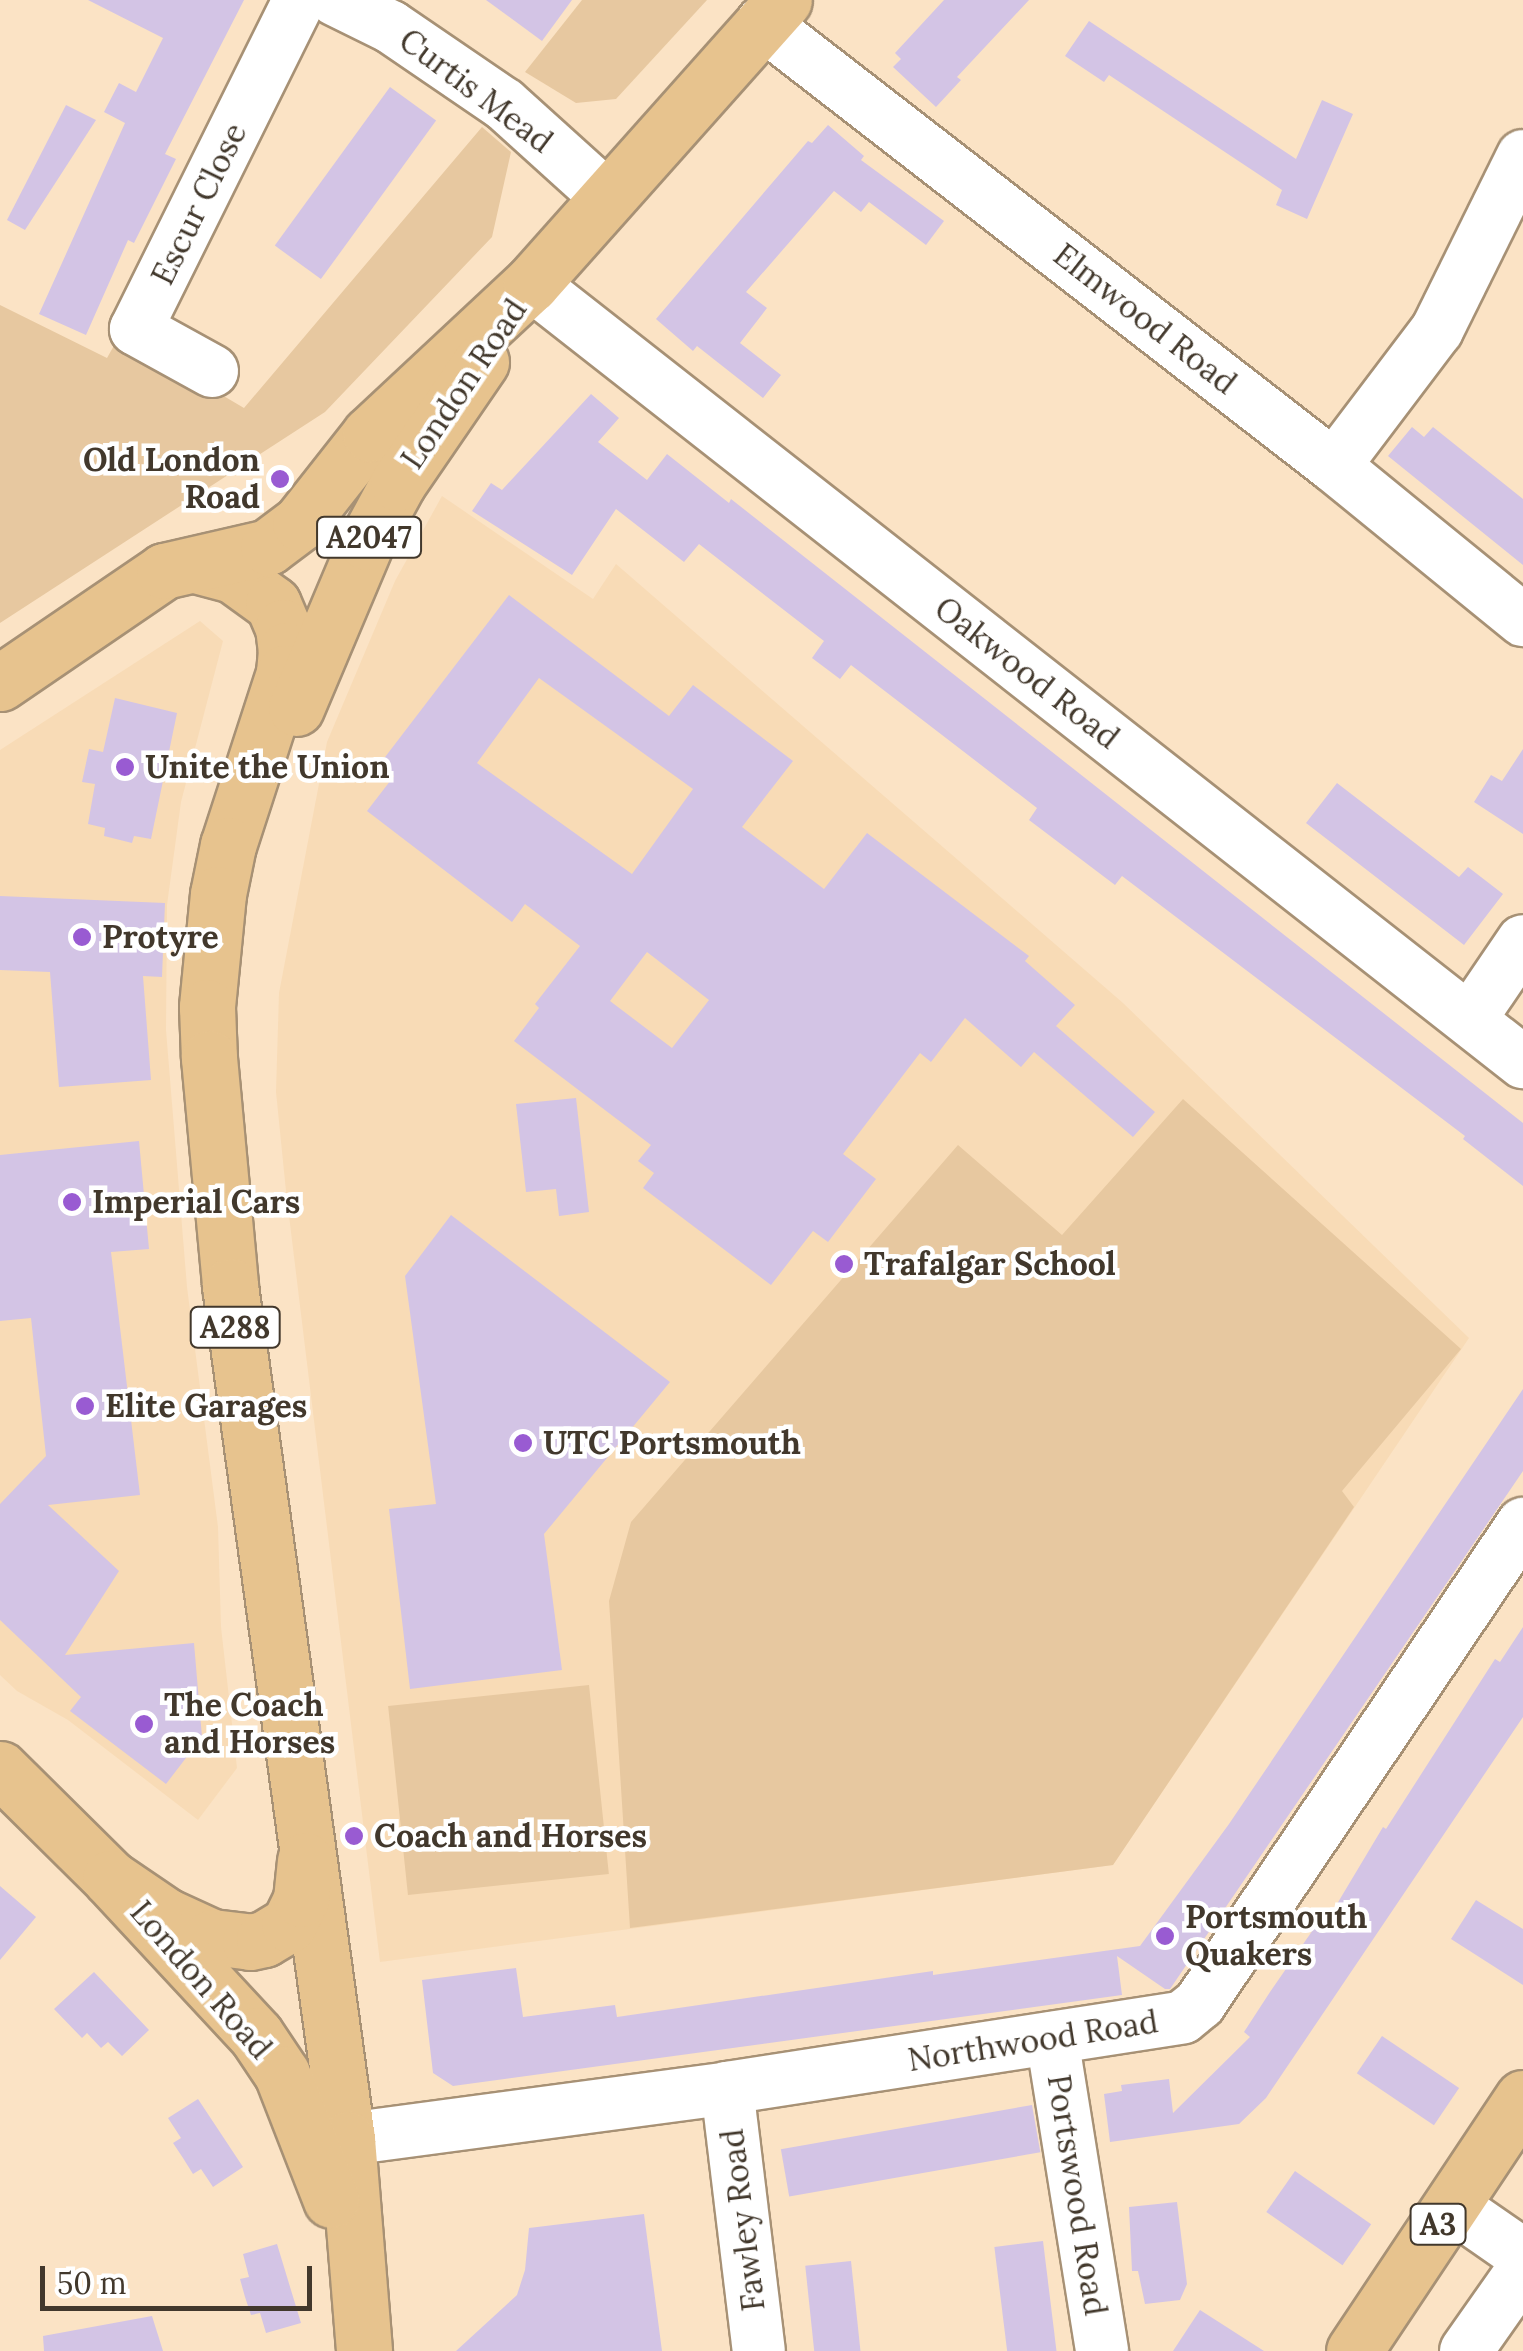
<!DOCTYPE html>
<html>
<head>
<meta charset="utf-8">
<style>
	body { margin:0 }
	#map { position:relative; width:1523px; height:2351px; overflow:hidden; background:#fbe3c5; font-family:Lora,serif }
	div>[style] { position:absolute }
	.built>* { inset:0; background:#f8dbb6 }
	.green>* { inset:0; background:#e7c8a0; transform-origin:0 0 }
	.building>* { inset:0; background:#d3c4e5; transform-origin:0 0 }
	.roads { filter:drop-shadow(2px 0 #a79175) drop-shadow(-2px 0 #a79175) drop-shadow(0 2px #a79175) drop-shadow(0 -2px #a79175) }
	.minor>* { height:52px; margin:-26px; padding:0 26px; transform-origin:26px; border-radius:26px; background:#fff }
	.major>* { height:55px; margin:-27.5px; padding:0 27.5px; transform-origin:27.5px; border-radius:27.5px; background:#e7c38e }
	.dots>* { width:28px; height:28px; translate:-50% -50%; box-sizing:border-box; border:5px solid #fff; border-radius:50% }
	span { translate:-50% -50%; white-space:nowrap; text-align:center; line-height:1.15; -webkit-text-stroke:9px #fff; paint-order:stroke }
	.shield-label span { padding:2px 8px; background:#fff; border:2px solid; border-radius:8px; -webkit-text-stroke-width:0 }
	.shield-label { font-size:30px; color:#42382c; font-weight:700 }
	.street-label { font-size:32px; color:#42382c }
	.poi-label { font-size:32px; color:#42382c; font-weight:700 }
	.right { translate:-100% -50%; text-align:right }
	.left { translate:0 -50%; text-align:left }
	.scale { position:absolute; left:40px; top:2266px; width:272px; height:45px; box-sizing:border-box; border:5px solid #42382c; border-top:0; padding-left:12px; font-size:30px; line-height:35px; white-space:nowrap; color:#42382c; -webkit-text-stroke:8px #fff; paint-order:stroke }
</style>
</head>
<body>
<div id="map">
	<div class="built">
		<i style="clip-path:polygon(442px 496px,593px 599px,616px 564px,1123px 1003px,1469px 1338px,1113px 1865px,380px 1962px,286px 1191px,276px 1092px,279px 993px,327px 742px,395px 581px)"></i>
		<i style="clip-path:polygon(200px 621px,223px 641px,181px 802px,167px 905px,166px 1030px,187px 1287px,218px 1527px,221px 1627px,237px 1768px,198px 1820px,68px 1720px,17px 1691px,0 1675px,0 750px)"></i>
	</div>
	<div class="green">
		<i style="clip-path:polygon(582px 0,707px 0,616px 99px,576px 103px,525px 72px)"></i>
		<i style="clip-path:polygon(482px 127px,511px 152px,492px 237px,325px 412px,0 623px,0 305px,107px 358px,120px 335px,244px 408px)"></i>
		<i style="clip-path:polygon(1183px 1099px,1461px 1349px,1342px 1491px,1354px 1507px,1113px 1865px,630px 1928px,609px 1601px,631px 1522px,958px 1145px,1062px 1235px)"></i>
		<i style="left:589px;top:1685px;width:190px;height:202px;rotate:84deg"></i>
	</div>
	<div class="building">
		<i style="clip-path:polygon(88px 0,244px 0,165px 154px,176px 159px,134px 243px,128px 240px,86px 335px,39px 314px,125px 123px,104px 112px,119px 83px,136px 92px,163px 38px)"></i>
		<i style="clip-path:polygon(486px 0,572px 0,542px 41px)"></i>
		<i style="clip-path:polygon(944px 0,1029px 0,957px 77px,961px 80px,936px 107px,893px 67px,901px 59px,895px 53px)"></i>
		<i style="clip-path:polygon(1089px 21px,1296px 159px,1322px 100px,1353px 114px,1307px 219px,1276px 205px,1282px 190px,1109px 75px,1104px 82px,1065px 56px)"></i>
		<i style="left:390px;top:87px;width:57px;height:196px;rotate:36deg"></i>
		<i style="clip-path:polygon(66px 105px,96px 120px,25px 230px,7px 220px)"></i>
		<i style="clip-path:polygon(828px 125px,864px 156px,861px 160px,944px 221px,926px 245px,869px 202px,861px 212px,834px 191px,746px 292px,767px 308px,740px 343px,781px 375px,763px 398px,697px 346px,693px 351px,656px 319px,808px 141px,812px 143px)"></i>
		<i style="clip-path:polygon(591px 394px,619px 418px,598px 442px,647px 480px,667px 454px,729px 503px,731px 499px,1523px 1123px,1523px 1186px,1463px 1139px,1465px 1136px,1122px 876px,1115px 885px,1029px 820px,1037px 808px,851px 665px,840px 679px,812px 658px,824px 641px,699px 544px,684px 562px,616px 509px,572px 575px,472px 511px,491px 483px,502px 490px)"></i>
		<i style="clip-path:polygon(1412px 427px,1424px 437px,1433px 427px,1523px 499px,1523px 565px,1388px 456px)"></i>
		<i style="clip-path:polygon(evenodd,509px 595px,669px 716px,693px 685px,793px 761px,742px 827px,824px 889px,867px 833px,1029px 956px,1025px 961px,1075px 1005px,1056px 1026px,1155px 1112px,1133px 1137px,1034px 1052px,1021px 1067px,965px 1018px,931px 1062px,920px 1053px,843px 1154px,876px 1179px,828px 1242px,813px 1231px,771px 1285px,643px 1188px,654px 1173px,638px 1161px,651px 1145px,514px 1041px,539px 1008px,535px 1004px,580px 946px,525px 904px,512px 922px,367px 811px,394px 776px,379px 765px,509px 595px,539px 678px,693px 789px,632px 874px,477px 763px,539px 678px,509px 595px,647px 952px,709px 1000px,672px 1048px,610px 1001px,647px 952px)"></i>
		<i style="clip-path:polygon(115px 698px,177px 713px,151px 839px,134px 836px,132px 843px,104px 836px,105px 828px,88px 824px,95px 784px,82px 782px,89px 749px,103px 752px)"></i>
		<i style="clip-path:polygon(1523px 749px,1523px 834px,1474px 802px,1491px 775px,1502px 781px)"></i>
		<i style="clip-path:polygon(1337px 783px,1459px 877px,1468px 867px,1503px 894px,1464px 945px,1306px 823px)"></i>
		<i style="clip-path:polygon(0 896px,165px 903px,162px 977px,143px 976px,151px 1080px,59px 1087px,50px 972px,0 970px)"></i>
		<i style="clip-path:polygon(576px 1098px,589px 1212px,559px 1216px,556px 1189px,526px 1192px,516px 1104px)"></i>
		<i style="clip-path:polygon(139px 1141px,149px 1249px,111px 1252px,140px 1495px,48px 1505px,119px 1571px,65px 1655px,194px 1643px,202px 1737px,166px 1784px,70px 1711px,81px 1697px,0 1620px,0 1504px,46px 1456px,31px 1318px,0 1321px,0 1155px)"></i>
		<i style="clip-path:polygon(451px 1215px,670px 1382px,544px 1534px,562px 1670px,410px 1689px,389px 1509px,436px 1504px,405px 1276px)"></i>
		<i style="clip-path:polygon(1523px 1389px,1523px 1471px,1170px 1989px,1165px 1989px,1117px 1956px,1122px 1995px,453px 2086px,433px 2073px,422px 1980px,516px 1968px,523px 2017px,615px 2005px,617px 2017px,933px 1971px,933px 1975px,1140px 1946px,1229px 1824px)"></i>
		<i style="clip-path:polygon(1523px 1627px,1523px 1717px,1266px 2098px,1239px 2124px,1110px 2142px,1104px 2094px,1122px 2091px,1121px 2085px,1169px 2079px,1173px 2113px,1250px 2037px,1244px 2032px,1270px 1992px,1326px 1911px,1331px 1914px,1383px 1827px,1386px 1829px,1495px 1659px,1500px 1662px)"></i>
		<i style="clip-path:polygon(0 1886px,36px 1917px,0 1960px)"></i>
		<i style="clip-path:polygon(1476px 1900px,1523px 1929px,1523px 1985px,1451px 1939px)"></i>
		<i style="clip-path:polygon(94px 1972px,149px 2030px,122px 2056px,108px 2042px,101px 2048px,87px 2033px,82px 2038px,54px 2009px)"></i>
		<i style="left:1382px;top:2036px;width:93px;height:45px;rotate:34deg"></i>
		<i style="clip-path:polygon(198px 2099px,243px 2167px,213px 2187px,201px 2169px,193px 2174px,183px 2158px,173px 2143px,181px 2138px,168px 2118px)"></i>
		<i style="left:1032px;top:2105px;width:48px;height:255px;rotate:80deg"></i>
		<i style="left:1295px;top:2171px;width:93px;height:50px;rotate:35deg"></i>
		<i style="clip-path:polygon(1177px 2202px,1187px 2284px,1180px 2300px,1145px 2304px,1138px 2271px,1132px 2271px,1129px 2207px)"></i>
		<i style="clip-path:polygon(644px 2214px,662px 2351px,456px 2351px,517px 2295px,525px 2270px,529px 2228px)"></i>
		<i style="left:1043px;top:2241px;width:111px;height:49px;rotate:83deg"></i>
		<i style="clip-path:polygon(277px 2244px,301px 2323px,266px 2333px,260px 2313px,251px 2315px,245px 2297px,240px 2279px,249px 2277px,243px 2254px)"></i>
		<i style="left:851px;top:2261px;width:91px;height:46px;rotate:84deg"></i>
		<i style="clip-path:polygon(1200px 2310px,1264px 2351px,1173px 2351px)"></i>
		<i style="clip-path:polygon(152px 2316px,163px 2351px,44px 2351px,43px 2336px)"></i>
	</div>
	<div class="roads">
		<div class="minor">
			<i style="left:336px;top:0;width:61px;rotate:26.1deg"></i>
			<i style="left:391px;top:27px;width:137px;rotate:34.3deg"></i>
			<i style="left:504px;top:104px;width:139px;rotate:42.1deg"></i>
			<i style="left:762px;top:23px;width:723px;rotate:37.76deg"></i>
			<i style="left:1334px;top:466px;width:244px;rotate:39.2deg"></i>
			<i style="left:531px;top:284px;width:1261px;rotate:38.11deg"></i>
			<i style="left:212px;top:371px;width:87px;rotate:-151.1deg"></i>
			<i style="left:136px;top:329px;width:367px;rotate:-63.6deg"></i>
			<i style="left:1334px;top:466px;width:171px;rotate:-52.9deg"></i>
			<i style="left:1437px;top:330px;width:194px;rotate:-63.7deg"></i>
			<i style="left:1470px;top:1019px;width:94px;rotate:-55.8deg"></i>
			<i style="left:1052px;top:2038px;width:317px;rotate:80.9deg"></i>
			<i style="left:727px;top:2088px;width:265px;rotate:83.1deg"></i>
			<i style="left:347px;top:2139px;width:383px;rotate:-7.6deg"></i>
			<i style="left:727px;top:2088px;width:461px;rotate:-8.8deg"></i>
			<i style="left:1183px;top:2017px;width:22px;rotate:-39deg"></i>
			<i style="left:1200px;top:2003px;width:578px;rotate:-56.01deg"></i>
			<i style="left:1451px;top:2205px;width:88px;rotate:34.8deg"></i>
			<i style="left:1466px;top:2351px;width:99px;rotate:-54.9deg"></i>
		</div>
		<div class="major">
			<i style="left:199px;top:566px;width:35px;rotate:15deg"></i>
			<i style="left:233px;top:575px;width:49px;rotate:35.9deg"></i>
			<i style="left:273px;top:604px;width:25px;rotate:67deg"></i>
			<i style="left:283px;top:627px;width:23px;rotate:83deg"></i>
			<i style="left:286px;top:650px;width:23px;rotate:95deg"></i>
			<i style="left:284px;top:673px;width:181px;rotate:108deg"></i>
			<i style="left:228px;top:845px;width:50px;rotate:101.5deg"></i>
			<i style="left:218px;top:894px;width:114px;rotate:95.6deg"></i>
			<i style="left:207px;top:1007px;width:51px;rotate:87.8deg"></i>
			<i style="left:209px;top:1058px;width:229px;rotate:84.7deg"></i>
			<i style="left:230px;top:1286px;width:861px;rotate:82.19deg"></i>
			<i style="left:347px;top:2139px;width:213px;rotate:85.4deg"></i>
			<i style="left:0;top:683px;width:199px;rotate:-34.3deg"></i>
			<i style="left:164px;top:571px;width:107px;rotate:-13deg"></i>
			<i style="left:268px;top:547px;width:40px;rotate:-37deg"></i>
			<i style="left:300px;top:523px;width:113px;rotate:-51.8deg"></i>
			<i style="left:370px;top:434px;width:220px;rotate:-43deg"></i>
			<i style="left:531px;top:284px;width:380px;rotate:-48.3deg"></i>
			<i style="left:296px;top:708px;width:180px;rotate:-67.1deg"></i>
			<i style="left:366px;top:542px;width:67px;rotate:-61.5deg"></i>
			<i style="left:398px;top:483px;width:147px;rotate:-55.6deg"></i>
			<i style="left:0;top:1769px;width:155px;rotate:44.7deg"></i>
			<i style="left:110px;top:1878px;width:68px;rotate:34.2deg"></i>
			<i style="left:166px;top:1916px;width:51px;rotate:24.5deg"></i>
			<i style="left:212px;top:1937px;width:38px;rotate:7deg"></i>
			<i style="left:250px;top:1942px;width:14px;rotate:-12deg"></i>
			<i style="left:264px;top:1939px;width:29px;rotate:-31deg"></i>
			<i style="left:289px;top:1924px;width:28px;rotate:-64deg"></i>
			<i style="left:301px;top:1899px;width:39px;rotate:-84deg"></i>
			<i style="left:110px;top:1878px;width:214px;rotate:47.1deg"></i>
			<i style="left:256px;top:2035px;width:47px;rotate:56.3deg"></i>
			<i style="left:282px;top:2074px;width:135px;rotate:68.7deg"></i>
			<i style="left:1354px;top:2351px;width:304px;rotate:-56.3deg"></i>
		</div>
	</div>
	<div class="dots">
		<i style="left:280px;top:479px;background:#995bd2"></i>
		<i style="left:125px;top:767px;background:#995bd2"></i>
		<i style="left:82px;top:937px;background:#995bd2"></i>
		<i style="left:72px;top:1202px;background:#995bd2"></i>
		<i style="left:844px;top:1264px;background:#995bd2"></i>
		<i style="left:85px;top:1406px;background:#995bd2"></i>
		<i style="left:523px;top:1443px;background:#995bd2"></i>
		<i style="left:144px;top:1724px;background:#995bd2"></i>
		<i style="left:354px;top:1836px;background:#995bd2"></i>
		<i style="left:1165px;top:1936px;background:#995bd2"></i>
	</div>
	<div class="shield-label">
		<span style="left:369px;top:537px">A2047</span>
		<span style="left:235px;top:1327px">A288</span>
		<span style="left:1438px;top:2224px">A3</span>
	</div>
	<div class="street-label">
		<span style="left:476px;top:91px;rotate:37deg">Curtis Mead</span>
		<span style="left:199px;top:204px;rotate:-64deg">Escur Close</span>
		<span style="left:1145px;top:319px;rotate:38deg">Elmwood Road</span>
		<span style="left:464px;top:384px;rotate:-56deg">London Road</span>
		<span style="left:1027px;top:673px;rotate:38deg">Oakwood Road</span>
		<span style="left:201px;top:1980px;rotate:49deg">London Road</span>
		<span style="left:1033px;top:2041px;rotate:-9deg">Northwood Road</span>
		<span style="left:1077px;top:2195px;rotate:81deg">Portswood Road</span>
		<span style="left:743px;top:2220px;rotate:-97deg">Fawley Road</span>
	</div>
	<div class="poi-label">
		<span class="right" style="left:260px;top:479px">Old London<br>Road</span>
		<span class="left" style="left:145px;top:767px">Unite the Union</span>
		<span class="left" style="left:102px;top:937px">Protyre</span>
		<span class="left" style="left:92px;top:1202px">Imperial Cars</span>
		<span class="left" style="left:864px;top:1264px">Trafalgar School</span>
		<span class="left" style="left:105px;top:1406px">Elite Garages</span>
		<span class="left" style="left:543px;top:1443px">UTC Portsmouth</span>
		<span class="left" style="left:164px;top:1724px">The Coach<br>and Horses</span>
		<span class="left" style="left:374px;top:1836px">Coach and Horses</span>
		<span class="left" style="left:1185px;top:1936px">Portsmouth<br>Quakers</span>
	</div>
	<div class="scale">50 m</div>
</div>
</body>
</html>
